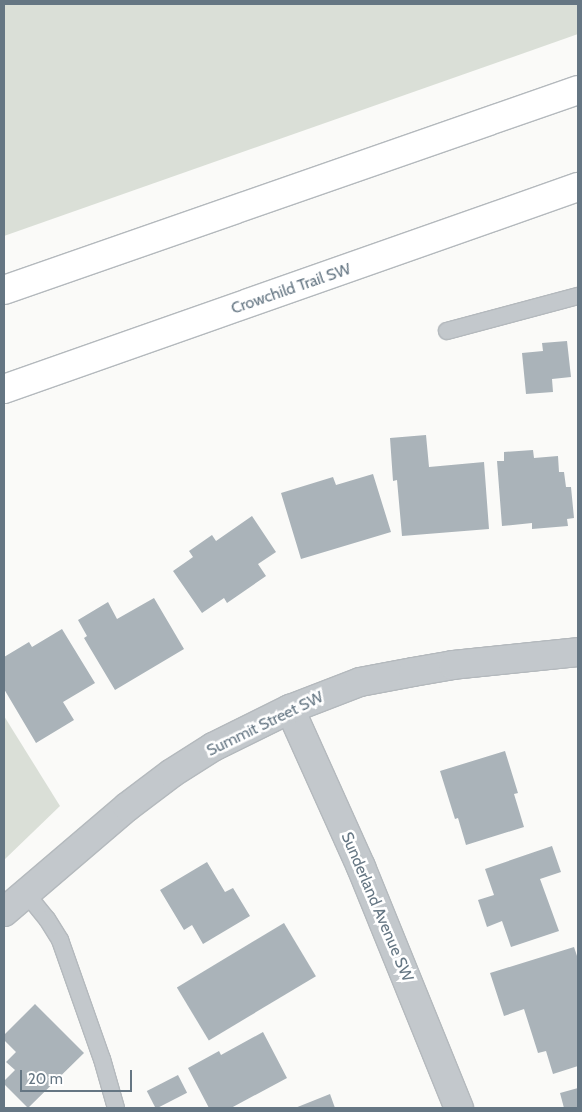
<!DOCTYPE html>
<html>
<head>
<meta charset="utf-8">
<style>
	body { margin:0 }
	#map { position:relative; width:582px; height:1112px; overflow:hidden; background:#fafaf8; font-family:Cabin,sans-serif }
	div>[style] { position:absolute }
	.green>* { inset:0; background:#dadfd7 }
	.building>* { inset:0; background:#aab3b9; transform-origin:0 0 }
	.roads { filter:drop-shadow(1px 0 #b4b9bd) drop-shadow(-1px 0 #b4b9bd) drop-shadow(0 1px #b4b9bd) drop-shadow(0 -1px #b4b9bd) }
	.service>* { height:16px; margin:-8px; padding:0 8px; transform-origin:8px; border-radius:8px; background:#c3c8cc }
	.minor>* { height:28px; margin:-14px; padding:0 14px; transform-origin:14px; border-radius:14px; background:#c3c8cc }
	.motorway>* { height:28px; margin:-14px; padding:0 14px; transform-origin:14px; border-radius:14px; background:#fff }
	span { translate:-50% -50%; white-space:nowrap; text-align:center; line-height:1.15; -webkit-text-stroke:5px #fff; paint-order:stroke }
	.street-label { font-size:16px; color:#657683 }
	.frame { position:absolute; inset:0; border:5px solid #657683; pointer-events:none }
	.scale { position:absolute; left:20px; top:1070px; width:112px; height:22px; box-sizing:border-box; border:2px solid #657683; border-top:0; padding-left:6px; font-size:15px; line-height:18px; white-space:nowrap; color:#657683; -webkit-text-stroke:4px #fff; paint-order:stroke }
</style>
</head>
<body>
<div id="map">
	<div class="green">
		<i style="clip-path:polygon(4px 4px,578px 4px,578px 34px,4px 236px)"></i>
		<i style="clip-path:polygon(4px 716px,60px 806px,4px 860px)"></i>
	</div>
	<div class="building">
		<i style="clip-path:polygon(567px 341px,571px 377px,552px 379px,553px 392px,526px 394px,522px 353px,543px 351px,542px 343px)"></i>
		<i style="clip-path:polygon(426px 435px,429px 467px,484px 462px,489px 529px,402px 536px,397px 480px,393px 481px,390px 438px)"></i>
		<i style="clip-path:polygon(533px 450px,534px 458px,558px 456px,559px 472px,564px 472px,566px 487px,571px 487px,574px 518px,567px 519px,568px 526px,532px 529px,532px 523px,502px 526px,497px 461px,504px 461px,504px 452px)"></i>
		<i style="clip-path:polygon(373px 474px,391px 532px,301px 559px,281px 493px,333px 477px,336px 485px)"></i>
		<i style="clip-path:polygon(252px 516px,276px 552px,258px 564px,266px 576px,227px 603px,224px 598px,202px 613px,173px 571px,193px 557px,189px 551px,212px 535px,216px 541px)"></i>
		<i style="clip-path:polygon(154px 598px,184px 649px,115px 690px,84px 638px,87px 636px,78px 620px,108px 602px,117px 619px)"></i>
		<i style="clip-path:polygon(62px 629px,95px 683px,63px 702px,74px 720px,36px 743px,4px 689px,4px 657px,29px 642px,32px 647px)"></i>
		<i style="clip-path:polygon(505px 751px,518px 793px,514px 794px,524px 827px,466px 845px,458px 818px,455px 819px,440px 771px)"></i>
		<i style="clip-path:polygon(552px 846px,561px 872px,540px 879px,559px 931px,511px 947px,502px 921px,487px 927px,478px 900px,494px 895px,485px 869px)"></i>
		<i style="clip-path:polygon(207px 862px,225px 892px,233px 888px,250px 916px,203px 944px,192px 925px,184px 930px,160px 890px)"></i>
		<i style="left:284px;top:923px;width:62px;height:125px;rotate:59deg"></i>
		<i style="clip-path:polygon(574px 947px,578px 959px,578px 1066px,553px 1074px,546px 1051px,538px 1053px,524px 1009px,504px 1016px,490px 973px)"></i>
		<i style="clip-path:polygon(35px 1004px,84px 1053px,28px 1108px,4px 1084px,4px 1081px,15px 1070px,6px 1062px,16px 1052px,4px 1040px,4px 1035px)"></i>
		<i style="clip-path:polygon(263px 1032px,287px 1078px,231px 1108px,209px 1108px,188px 1068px,219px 1051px,221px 1055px)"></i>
		<i style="left:178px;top:1075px;width:20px;height:35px;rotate:63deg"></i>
		<i style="clip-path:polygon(578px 1088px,578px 1108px,564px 1108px,560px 1093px)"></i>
		<i style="clip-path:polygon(330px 1094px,335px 1108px,295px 1108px)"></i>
	</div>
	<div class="roads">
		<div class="service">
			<i style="left:447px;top:331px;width:136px;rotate:-15deg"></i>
			<i style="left:25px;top:892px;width:35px;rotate:51deg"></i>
			<i style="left:47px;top:919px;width:25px;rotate:58deg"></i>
			<i style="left:60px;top:940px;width:126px;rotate:70.6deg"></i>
			<i style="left:102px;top:1059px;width:51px;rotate:74.1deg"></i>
		</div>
		<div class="minor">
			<i style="left:290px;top:709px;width:173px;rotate:65.8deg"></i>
			<i style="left:361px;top:867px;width:260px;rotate:67.9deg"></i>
			<i style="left:4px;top:912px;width:162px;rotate:-40.5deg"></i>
			<i style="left:127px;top:807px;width:56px;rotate:-37.1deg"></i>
			<i style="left:172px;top:773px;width:49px;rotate:-32.4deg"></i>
			<i style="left:213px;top:747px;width:86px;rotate:-26.3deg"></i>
			<i style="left:290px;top:709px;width:75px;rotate:-21.1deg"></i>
			<i style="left:360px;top:682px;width:54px;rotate:-10.7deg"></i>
			<i style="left:413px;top:672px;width:41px;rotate:-9.9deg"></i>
			<i style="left:453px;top:665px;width:126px;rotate:-5.9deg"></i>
		</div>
		<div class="motorway">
			<i style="left:4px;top:290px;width:608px;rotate:-19.21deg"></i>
			<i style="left:4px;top:389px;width:609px;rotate:-19.39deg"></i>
		</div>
	</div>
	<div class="street-label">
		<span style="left:291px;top:289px;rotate:-19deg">Crowchild Trail SW</span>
		<span style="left:265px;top:724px;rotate:-26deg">Summit Street SW</span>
		<span style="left:377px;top:907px;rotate:67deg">Sunderland Avenue SW</span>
	</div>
	<div class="frame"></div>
	<div class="scale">20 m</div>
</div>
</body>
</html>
